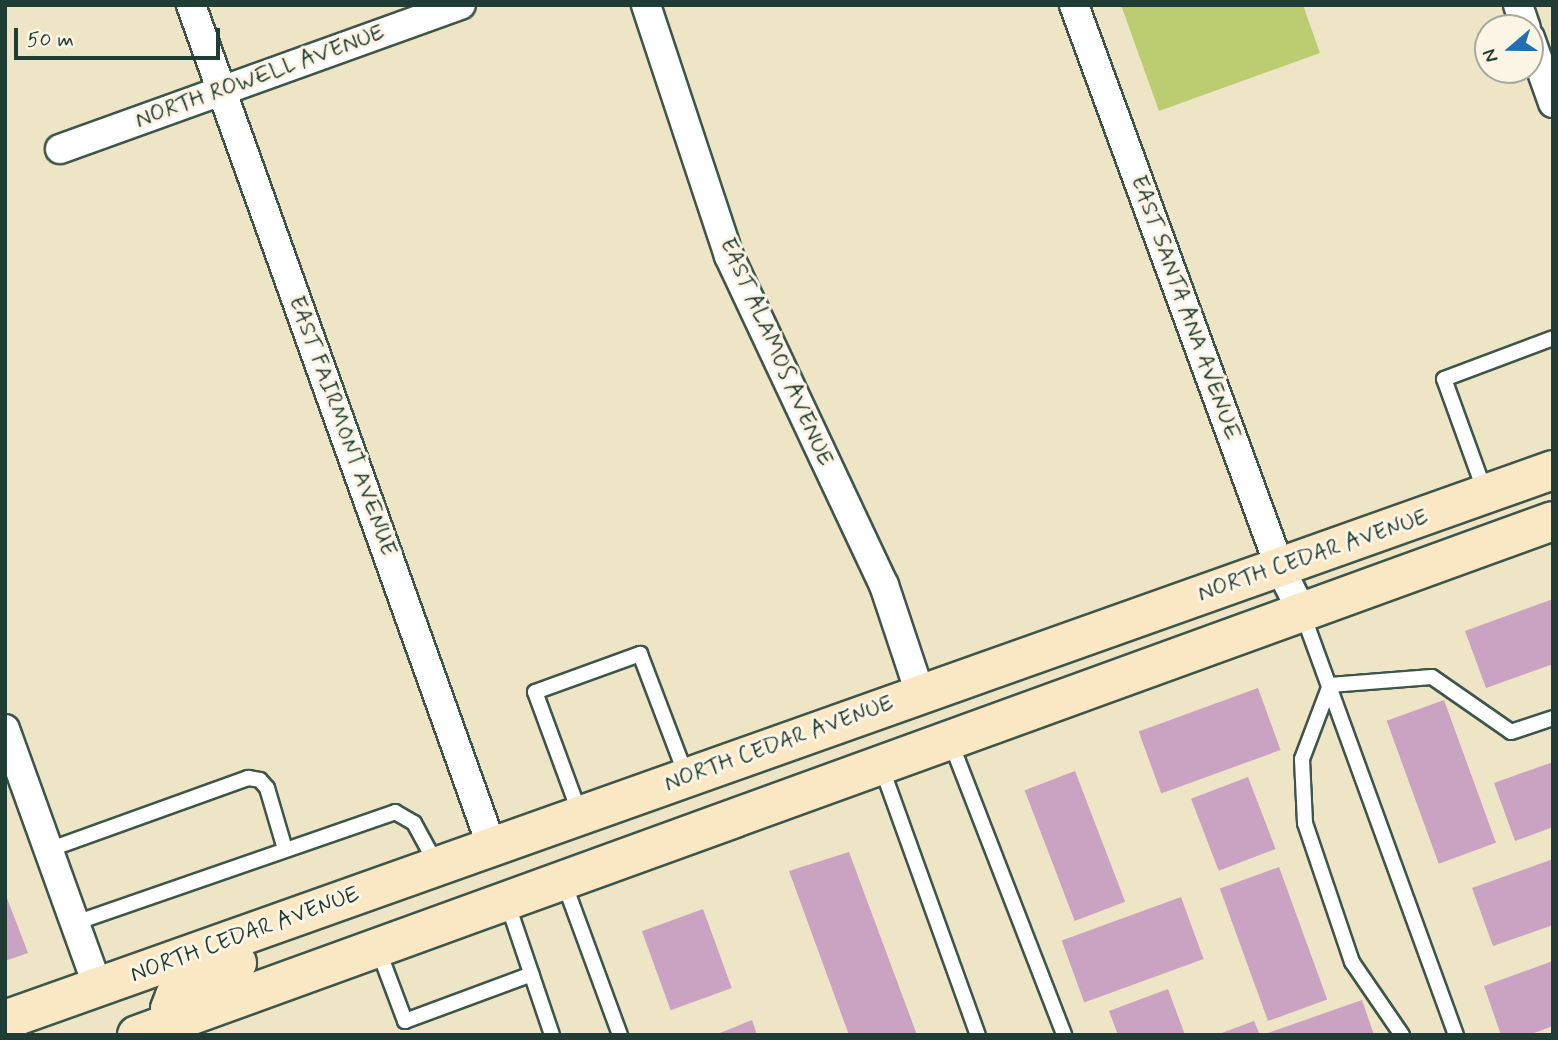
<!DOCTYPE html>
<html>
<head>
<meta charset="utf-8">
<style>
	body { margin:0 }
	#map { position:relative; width:1558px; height:1040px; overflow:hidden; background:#eee5c6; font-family:Mynerve,sans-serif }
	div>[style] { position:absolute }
	.green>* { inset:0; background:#bbcd70 }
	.building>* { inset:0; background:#caa3c3; transform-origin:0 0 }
	.roads { filter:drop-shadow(2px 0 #3e564a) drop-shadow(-2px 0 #3e564a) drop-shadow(0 2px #3e564a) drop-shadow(0 -2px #3e564a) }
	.service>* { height:14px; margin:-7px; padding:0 7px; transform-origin:7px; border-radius:7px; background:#fff }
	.minor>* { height:28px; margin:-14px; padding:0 14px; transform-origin:14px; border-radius:14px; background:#fff }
	.secondary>* { height:38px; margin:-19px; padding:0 19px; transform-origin:19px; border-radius:19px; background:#fae7c3 }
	span { translate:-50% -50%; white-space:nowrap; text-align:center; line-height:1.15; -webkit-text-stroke:6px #fcf5e5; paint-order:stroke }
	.street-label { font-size:23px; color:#1f3d34 }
	.frame { position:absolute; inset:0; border:7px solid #1f3d34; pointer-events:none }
	.north { position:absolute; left:1474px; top:14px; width:70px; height:70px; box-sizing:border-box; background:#fcf5e5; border:2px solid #a4ab9e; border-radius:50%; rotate:250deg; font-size:19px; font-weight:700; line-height:28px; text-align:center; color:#1f3d34 }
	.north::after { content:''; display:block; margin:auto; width:24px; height:32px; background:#1f6fb2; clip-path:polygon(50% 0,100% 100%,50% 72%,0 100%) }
	.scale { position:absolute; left:14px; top:28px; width:206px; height:32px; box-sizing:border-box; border:4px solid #1f3d34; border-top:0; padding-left:9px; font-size:21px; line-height:24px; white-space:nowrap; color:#1f3d34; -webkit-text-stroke:5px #fcf5e5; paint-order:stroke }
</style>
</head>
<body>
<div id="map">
	<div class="green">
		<i style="clip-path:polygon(1121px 5px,1303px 5px,1320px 53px,1159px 111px)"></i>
	</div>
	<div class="building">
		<i style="clip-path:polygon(1553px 599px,1553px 664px,1486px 688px,1465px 631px)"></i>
		<i style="left:1258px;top:688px;width:66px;height:127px;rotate:70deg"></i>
		<i style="left:1444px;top:700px;width:152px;height:61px;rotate:70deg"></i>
		<i style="clip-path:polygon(1553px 762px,1553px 827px,1515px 841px,1494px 783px)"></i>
		<i style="left:1075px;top:771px;width:140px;height:54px;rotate:69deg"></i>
		<i style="left:1248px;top:777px;width:77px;height:61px;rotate:69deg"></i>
		<i style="clip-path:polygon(849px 852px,917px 1035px,849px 1035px,789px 871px)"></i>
		<i style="clip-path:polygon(1553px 859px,1553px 925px,1493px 946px,1472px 888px)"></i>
		<i style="left:1279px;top:867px;width:141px;height:63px;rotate:70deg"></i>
		<i style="clip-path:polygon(5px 893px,28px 953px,5px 961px)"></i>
		<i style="left:1181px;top:897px;width:66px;height:127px;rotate:70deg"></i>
		<i style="left:703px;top:909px;width:84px;height:65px;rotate:70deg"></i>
		<i style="clip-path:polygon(1553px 961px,1553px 1026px,1529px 1035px,1501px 1035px,1484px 986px)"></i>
		<i style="clip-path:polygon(1168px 989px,1185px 1035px,1118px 1035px,1109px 1011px)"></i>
		<i style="clip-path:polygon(1362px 1000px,1374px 1035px,1265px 1035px,1265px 1034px)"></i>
		<i style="clip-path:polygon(752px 1020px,757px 1035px,715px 1035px)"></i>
		<i style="clip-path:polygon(1254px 1021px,1260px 1035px,1219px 1035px,1219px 1034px)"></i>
	</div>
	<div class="roads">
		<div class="service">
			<i style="left:1485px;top:492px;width:120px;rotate:-109.9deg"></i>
			<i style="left:1444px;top:379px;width:116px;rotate:-20.6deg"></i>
			<i style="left:1302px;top:612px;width:450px;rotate:70deg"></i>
			<i style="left:951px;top:743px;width:313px;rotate:68.8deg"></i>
			<i style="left:881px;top:766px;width:286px;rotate:70.2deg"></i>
			<i style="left:580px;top:814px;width:130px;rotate:-110.2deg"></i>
			<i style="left:535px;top:692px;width:112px;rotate:-19.9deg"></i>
			<i style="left:640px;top:654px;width:129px;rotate:69.2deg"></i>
			<i style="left:48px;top:850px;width:213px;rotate:-19.8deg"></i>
			<i style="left:248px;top:778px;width:12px;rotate:9deg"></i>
			<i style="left:260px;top:780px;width:11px;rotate:49deg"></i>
			<i style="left:267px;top:788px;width:64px;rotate:73.6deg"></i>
			<i style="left:563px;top:880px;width:165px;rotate:69.8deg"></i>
			<i style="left:507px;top:902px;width:140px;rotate:71.3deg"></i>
			<i style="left:75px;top:923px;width:339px;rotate:-19.1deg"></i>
			<i style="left:395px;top:812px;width:22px;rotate:30deg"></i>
			<i style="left:414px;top:823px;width:48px;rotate:61.3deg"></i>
			<i style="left:378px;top:949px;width:77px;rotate:69.4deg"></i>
			<i style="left:405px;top:1021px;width:135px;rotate:-20.3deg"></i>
			<i style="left:1402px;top:1035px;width:88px;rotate:-124.4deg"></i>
			<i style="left:1352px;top:962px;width:147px;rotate:-108.7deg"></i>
			<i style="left:1305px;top:823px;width:64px;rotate:-92.7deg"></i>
			<i style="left:1302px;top:759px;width:79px;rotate:-69.3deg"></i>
			<i style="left:1330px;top:685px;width:102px;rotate:-4.5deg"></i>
			<i style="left:1432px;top:677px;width:96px;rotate:34.8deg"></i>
			<i style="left:1511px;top:732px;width:44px;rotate:-18.4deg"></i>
		</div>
		<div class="minor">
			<i style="left:191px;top:5px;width:894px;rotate:70.33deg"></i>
			<i style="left:646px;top:5px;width:264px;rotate:71.7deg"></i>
			<i style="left:729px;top:256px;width:364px;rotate:64.8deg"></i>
			<i style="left:884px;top:585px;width:114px;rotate:71.6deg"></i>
			<i style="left:1074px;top:5px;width:600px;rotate:69.9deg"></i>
			<i style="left:1280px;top:568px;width:47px;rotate:63.4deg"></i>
			<i style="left:1518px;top:5px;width:24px;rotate:71deg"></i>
			<i style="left:1530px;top:38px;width:69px;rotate:70.5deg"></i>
			<i style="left:60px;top:149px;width:426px;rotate:-19.8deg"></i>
			<i style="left:5px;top:729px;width:274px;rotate:70.2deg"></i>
		</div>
		<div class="secondary">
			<i style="left:5px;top:1020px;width:1643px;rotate:-19.56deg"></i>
			<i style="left:172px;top:1022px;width:13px;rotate:-99deg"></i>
			<i style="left:170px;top:1009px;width:14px;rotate:-69deg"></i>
			<i style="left:175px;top:996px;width:18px;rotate:-45deg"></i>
			<i style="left:188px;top:983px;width:53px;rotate:-22.2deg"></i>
			<i style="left:137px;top:1035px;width:1506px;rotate:-19.95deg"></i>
		</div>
	</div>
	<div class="street-label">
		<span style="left:260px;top:77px;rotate:-20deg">NORTH ROWELL AVENUE</span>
		<span style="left:1185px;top:308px;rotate:70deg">EAST SANTA ANA AVENUE</span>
		<span style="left:776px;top:352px;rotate:66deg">EAST ALAMOS AVENUE</span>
		<span style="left:342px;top:426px;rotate:70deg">EAST FAIRMONT AVENUE</span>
		<span style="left:1313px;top:556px;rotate:-19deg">NORTH CEDAR AVENUE</span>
		<span style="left:779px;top:744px;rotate:-20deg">NORTH CEDAR AVENUE</span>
		<span style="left:245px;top:935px;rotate:-20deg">NORTH CEDAR AVENUE</span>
	</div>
	<div class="frame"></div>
	<div class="north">N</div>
	<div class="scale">50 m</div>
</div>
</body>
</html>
